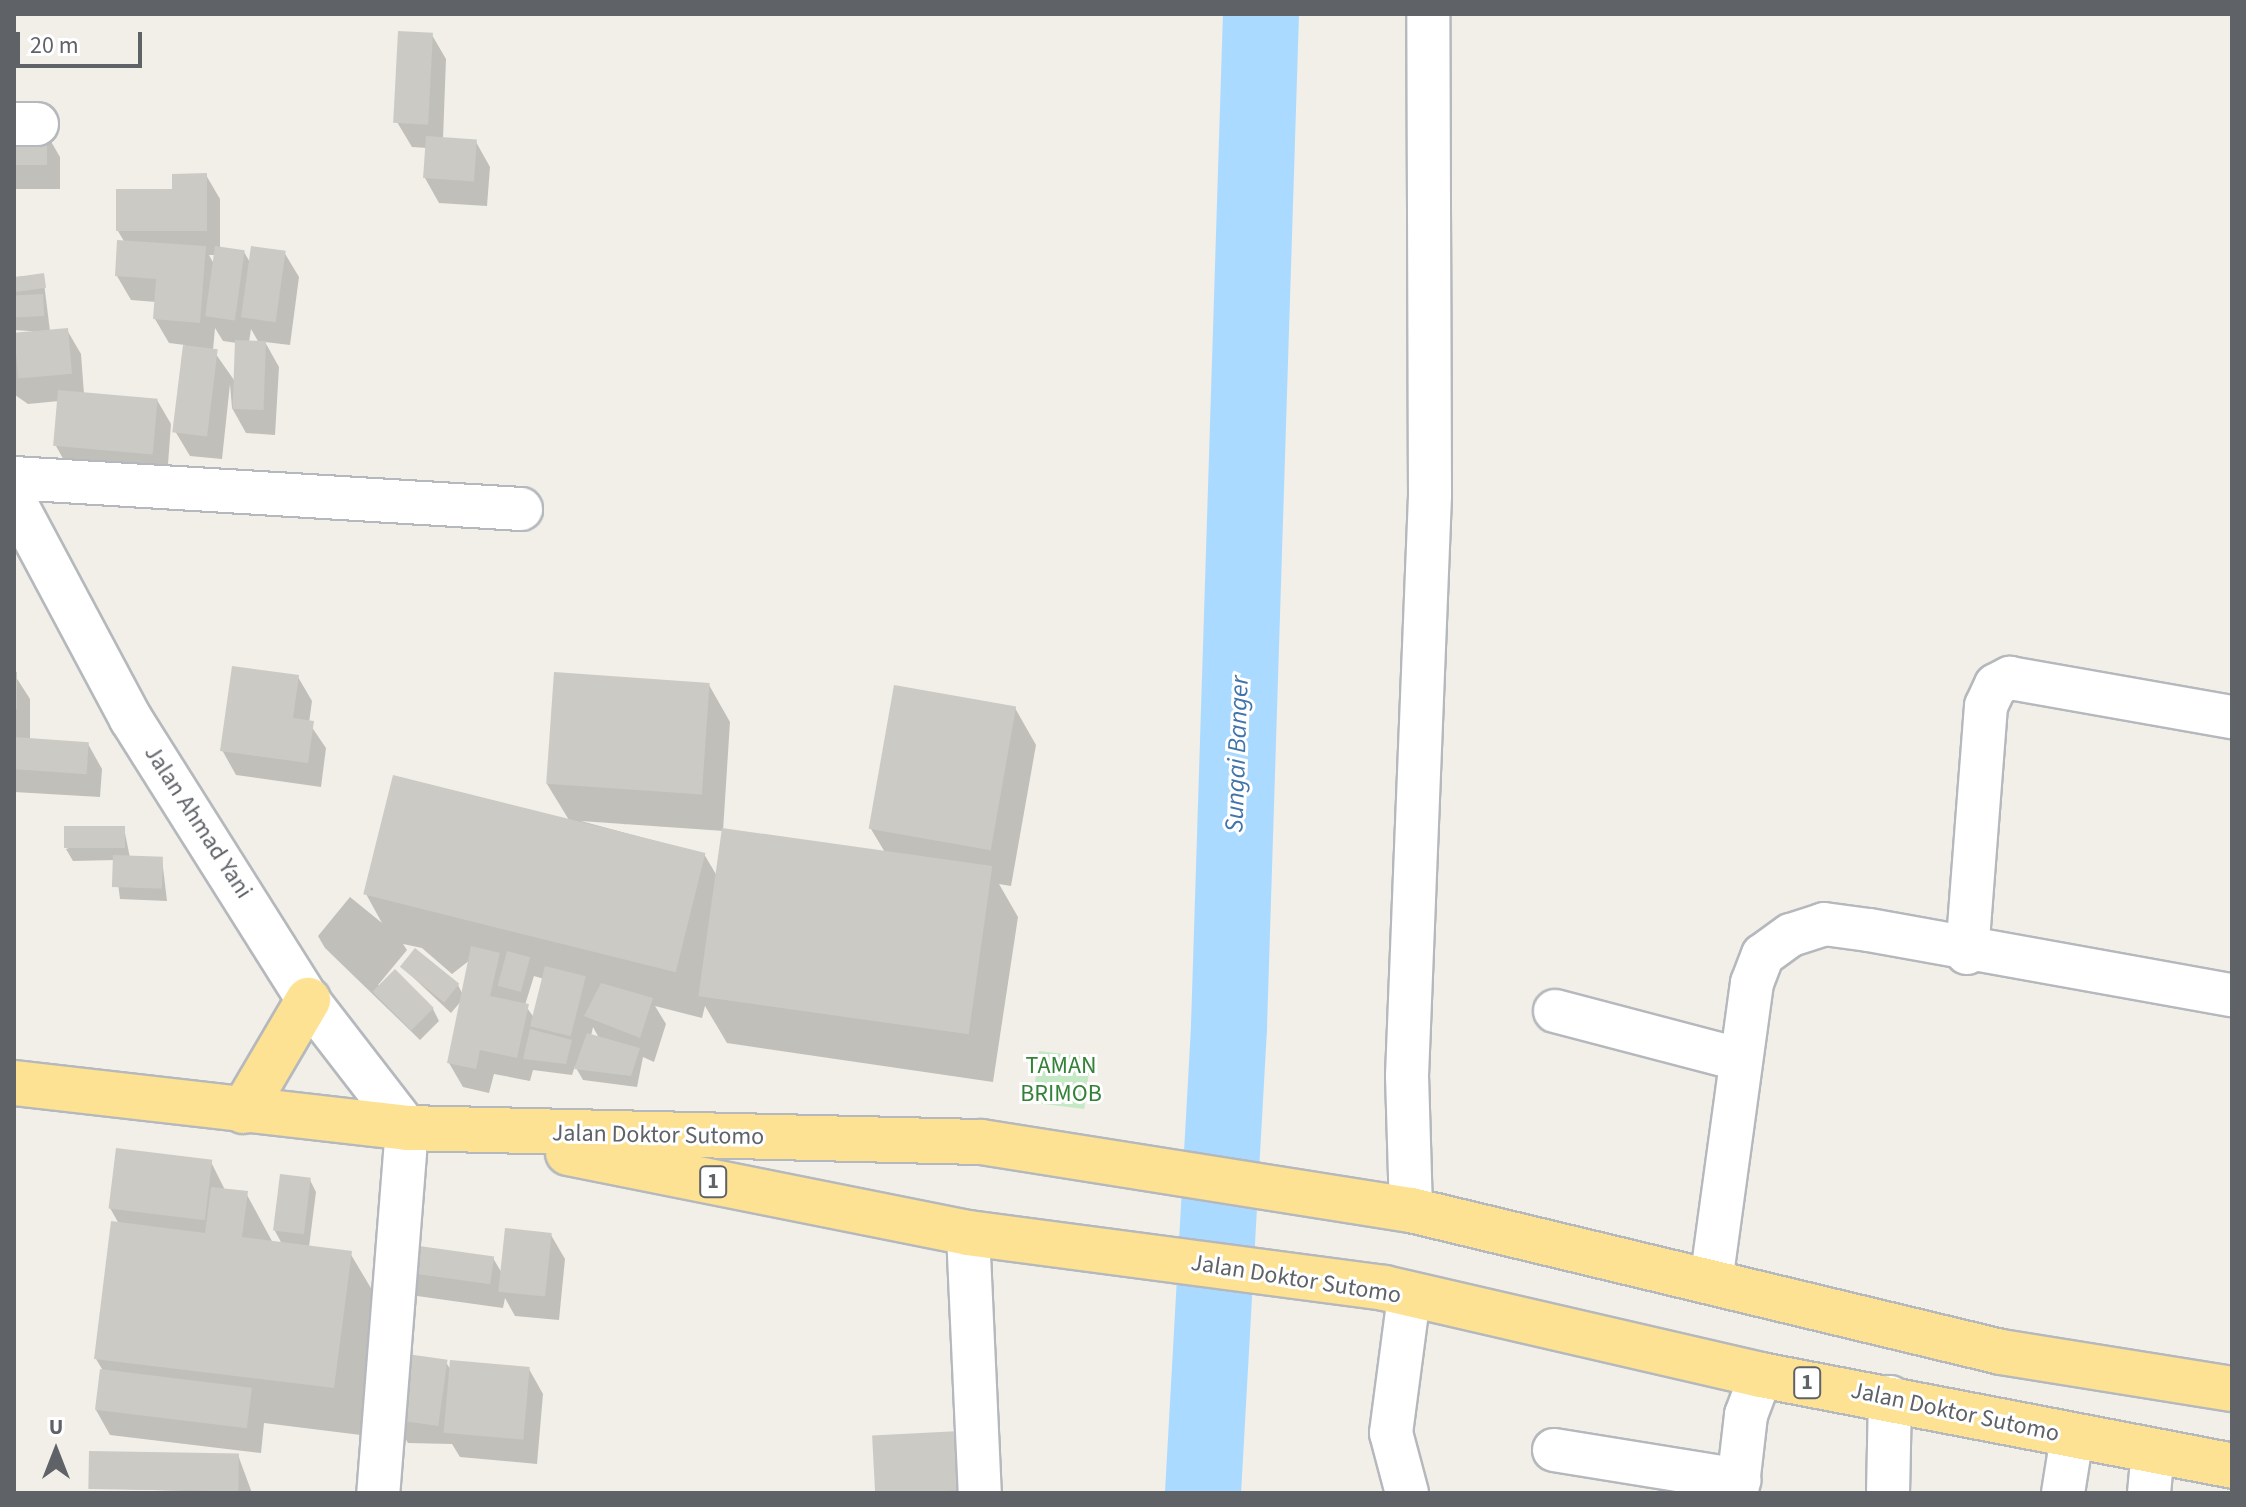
<!DOCTYPE html>
<html>
<head>
<meta charset="utf-8">
<style>
	body { margin:0 }
	#map { position:relative; width:2246px; height:1507px; overflow:hidden; background:#f1efe8; font-family:"Source Sans 3",sans-serif }
	div>[style] { position:absolute }
	.green>* { inset:0; background:#c5e8c5; transform-origin:0 0 }
	.shadow>* { inset:0; background:#0003 }
	.river>* { height:76px; margin:-38px; padding:0 38px; transform-origin:38px; border-radius:38px; background:#aadaff }
	.building>* { inset:0; background:#cccac5; transform-origin:0 0 }
	.roads { filter:drop-shadow(2px 0 #b5b8bc) drop-shadow(-2px 0 #b5b8bc) drop-shadow(0 2px #b5b8bc) drop-shadow(0 -2px #b5b8bc) }
	.minor>* { height:42px; margin:-21px; padding:0 21px; transform-origin:21px; border-radius:21px; background:#fff }
	.highway>* { height:44px; margin:-22px; padding:0 22px; transform-origin:22px; border-radius:22px; background:#fde293 }
	span { translate:-50% -50%; white-space:nowrap; text-align:center; line-height:1.15; -webkit-text-stroke:6px #fff; paint-order:stroke }
	.shield-label span { padding:2px 6px; background:#fff; border:2px solid; border-radius:6px; -webkit-text-stroke-width:0 }
	.shield-label { font-size:22px; color:#5f6368; font-weight:700 }
	.street-label { font-size:24px; color:#5f6368 }
	.park-label { font-size:24px; color:#348238 }
	.water-label { font-size:26px; color:#4174aa; font-style:italic }
	.frame { position:absolute; inset:0; border:16px solid #5f6368; pointer-events:none }
	.north { position:absolute; left:16px; top:1411px; width:80px; height:80px; -webkit-text-stroke:6px #fff; paint-order:stroke; rotate:0deg; font-size:22px; font-weight:700; line-height:32px; text-align:center; color:#5f6368 }
	.north::after { content:''; display:block; margin:auto; width:28px; height:36px; background:#5f6368; clip-path:polygon(50% 0,100% 100%,50% 72%,0 100%) }
	.scale { position:absolute; left:16px; top:32px; width:126px; height:36px; box-sizing:border-box; border:4px solid #5f6368; border-top:0; padding-left:10px; font-size:24px; line-height:28px; white-space:nowrap; color:#5f6368; -webkit-text-stroke:6px #fff; paint-order:stroke }
</style>
</head>
<body>
<div id="map">
	<div class="green">
		<i style="left:1039px;top:1051px;width:52px;height:52px;rotate:7deg"></i>
	</div>
	<div class="shadow">
		<i style="clip-path:polygon(432px 35px,446px 59px,443px 139px,476px 142px,490px 167px,487px 206px,439px 203px,425px 178px,427px 148px,412px 147px,397px 122px)"></i>
		<i style="clip-path:polygon(14px 133px,46px 133px,60px 157px,60px 189px,14px 189px)"></i>
		<i style="clip-path:polygon(evenodd,206px 175px,220px 199px,220px 249px,244px 252px,251px 264px,284px 252px,299px 277px,290px 345px,265px 342px,279px 367px,275px 435px,246px 433px,232px 408px,230px 384px,222px 459px,190px 456px,175px 431px,185px 345px,169px 343px,155px 319px,156px 302px,131px 300px,117px 276px,125px 243px,118px 231px,206px 175px,209px 255px,216px 255px,215px 266px,209px 255px,206px 175px,215px 328px,223px 341px,237px 343px,234px 380px,213px 350px,215px 328px,206px 175px,251px 329px,259px 343px,249px 342px,251px 329px)"></i>
		<i style="clip-path:polygon(43px 275px,50px 331px,67px 330px,81px 354px,84px 394px,157px 400px,171px 424px,167px 478px,70px 471px,56px 446px,59px 401px,28px 404px,15px 395px,14px 334px,46px 332px,14px 330px,14px 277px)"></i>
		<i style="clip-path:polygon(14px 674px,30px 699px,30px 740px,88px 744px,102px 769px,100px 797px,14px 792px)"></i>
		<i style="clip-path:polygon(298px 677px,312px 701px,309px 723px,326px 748px,321px 787px,236px 775px,222px 750px)"></i>
		<i style="clip-path:polygon(evenodd,709px 685px,730px 722px,723px 831px,886px 854px,871px 829px,1015px 708px,1036px 745px,1011px 886px,999px 884px,1018px 917px,993px 1082px,727px 1043px,705px 1006px,702px 1018px,655px 1006px,666px 1024px,654px 1062px,643px 1057px,637px 1087px,583px 1080px,575px 1066px,572px 1075px,533px 1070px,530px 1081px,494px 1074px,489px 1093px,463px 1087px,449px 1063px,462px 1000px,451px 1013px,402px 967px,458px 985px,463px 995px,470px 960px,452px 974px,422px 948px,403px 944px,407px 950px,378px 985px,433px 1009px,439px 1021px,420px 1040px,325px 948px,318px 936px,350px 897px,382px 923px,366px 894px,569px 820px,547px 784px,709px 685px,581px 821px,724px 831px,717px 876px,704px 854px,581px 821px,709px 685px,534px 976px,544px 979px,535px 1019px,525px 1005px,534px 976px,709px 685px,593px 1027px,599px 1038px,591px 1036px,593px 1027px)"></i>
		<i style="clip-path:polygon(124px 828px,130px 858px,162px 859px,167px 901px,120px 899px,115px 860px,73px 861px,66px 849px)"></i>
		<i style="clip-path:polygon(211px 1162px,225px 1190px,246px 1193px,273px 1243px,282px 1244px,275px 1231px,310px 1180px,316px 1192px,309px 1247px,350px 1253px,378px 1300px,361px 1435px,264px 1423px,261px 1453px,110px 1435px,96px 1410px,102px 1369px,96px 1359px,119px 1224px,110px 1208px)"></i>
		<i style="clip-path:polygon(551px 1235px,565px 1259px,559px 1320px,515px 1316px,505px 1298px,503px 1308px,417px 1296px,403px 1272px,493px 1258px,503px 1275px)"></i>
		<i style="clip-path:polygon(446px 1362px,451px 1371px,529px 1369px,543px 1394px,537px 1464px,460px 1457px,452px 1444px,408px 1443px,393px 1418px)"></i>
		<i style="clip-path:polygon(874px 1437px,975px 1493px,876px 1493px)"></i>
		<i style="clip-path:polygon(238px 1455px,252px 1493px,90px 1488px)"></i>
	</div>
	<div class="river">
		<i style="left:1203px;top:1493px;width:468px;rotate:-86.8deg"></i>
		<i style="left:1229px;top:1026px;width:1013px;rotate:-88.19deg"></i>
	</div>
	<div class="building">
		<i style="left:398px;top:31px;width:35px;height:92px;rotate:3deg"></i>
		<i style="left:47px;top:130px;width:35px;height:33px;rotate:90deg"></i>
		<i style="left:426px;top:136px;width:51px;height:42px;rotate:4deg"></i>
		<i style="clip-path:polygon(207px 173px,207px 231px,116px 231px,116px 189px,172px 189px,172px 174px)"></i>
		<i style="clip-path:polygon(117px 240px,206px 246px,200px 323px,153px 319px,156px 279px,115px 276px)"></i>
		<i style="left:215px;top:246px;width:30px;height:71px;rotate:8deg"></i>
		<i style="left:251px;top:246px;width:35px;height:72px;rotate:8deg"></i>
		<i style="left:44px;top:273px;width:15px;height:30px;rotate:82deg"></i>
		<i style="left:43px;top:294px;width:22px;height:29px;rotate:87deg"></i>
		<i style="left:68px;top:328px;width:46px;height:54px;rotate:85deg"></i>
		<i style="left:235px;top:340px;width:31px;height:69px;rotate:2deg"></i>
		<i style="left:183px;top:345px;width:35px;height:88px;rotate:7deg"></i>
		<i style="left:58px;top:390px;width:100px;height:56px;rotate:5deg"></i>
		<i style="clip-path:polygon(232px 666px,299px 675px,293px 718px,314px 721px,308px 763px,220px 751px)"></i>
		<i style="left:14px;top:672px;width:3px;height:37px"></i>
		<i style="left:554px;top:672px;width:156px;height:112px;rotate:4deg"></i>
		<i style="left:894px;top:685px;width:124px;height:146px;rotate:10deg"></i>
		<i style="left:14px;top:737px;width:75px;height:32px;rotate:4deg"></i>
		<i style="left:393px;top:775px;width:322px;height:123px;rotate:14deg"></i>
		<i style="left:125px;top:826px;width:22px;height:61px;rotate:90deg"></i>
		<i style="left:722px;top:828px;width:273px;height:170px;rotate:8deg"></i>
		<i style="left:113px;top:855px;width:50px;height:32px;rotate:2deg"></i>
		<i style="clip-path:polygon(471px 946px,500px 953px,490px 996px,529px 1004px,517px 1058px,480px 1050px,476px 1069px,447px 1063px)"></i>
		<i style="left:415px;top:948px;width:57px;height:24px;rotate:39deg"></i>
		<i style="left:507px;top:951px;width:24px;height:36px;rotate:15deg"></i>
		<i style="left:545px;top:966px;width:42px;height:62px;rotate:14deg"></i>
		<i style="left:395px;top:969px;width:55px;height:32px;rotate:45deg"></i>
		<i style="clip-path:polygon(601px 983px,653px 998px,640px 1038px,584px 1016px)"></i>
		<i style="clip-path:polygon(530px 1029px,572px 1040px,566px 1064px,523px 1059px)"></i>
		<i style="clip-path:polygon(587px 1033px,640px 1048px,631px 1076px,574px 1069px)"></i>
		<i style="left:116px;top:1148px;width:97px;height:61px;rotate:7deg"></i>
		<i style="left:280px;top:1174px;width:31px;height:57px;rotate:7deg"></i>
		<i style="clip-path:polygon(211px 1187px,248px 1191px,242px 1237px,352px 1251px,334px 1388px,94px 1359px,111px 1221px,205px 1233px)"></i>
		<i style="left:505px;top:1228px;width:47px;height:64px;rotate:6deg"></i>
		<i style="left:405px;top:1244px;width:90px;height:28px;rotate:8deg"></i>
		<i style="left:400px;top:1353px;width:48px;height:67px;rotate:8deg"></i>
		<i style="left:450px;top:1360px;width:80px;height:73px;rotate:5deg"></i>
		<i style="left:100px;top:1369px;width:153px;height:41px;rotate:7deg"></i>
		<i style="left:960px;top:1431px;width:59px;height:88px;rotate:87deg"></i>
		<i style="left:89px;top:1451px;width:150px;height:38px;rotate:1deg"></i>
	</div>
	<div class="roads">
		<div class="minor">
			<i style="left:14px;top:124px;width:23px"></i>
			<i style="left:14px;top:478px;width:508px;rotate:3.5deg"></i>
			<i style="left:14px;top:500px;width:248px;rotate:61.9deg"></i>
			<i style="left:131px;top:719px;width:332px;rotate:57.8deg"></i>
			<i style="left:308px;top:1000px;width:162px;rotate:52.3deg"></i>
			<i style="left:407px;top:1128px;width:366px;rotate:94.5deg"></i>
			<i style="left:1967px;top:953px;width:248px;rotate:-85.6deg"></i>
			<i style="left:1986px;top:706px;width:23px;rotate:-65deg"></i>
			<i style="left:1996px;top:685px;width:16px;rotate:-27deg"></i>
			<i style="left:2010px;top:678px;width:225px;rotate:10deg"></i>
			<i style="left:1555px;top:1011px;width:189px;rotate:14.7deg"></i>
			<i style="left:1411px;top:1210px;width:134px;rotate:-91.7deg"></i>
			<i style="left:1407px;top:1076px;width:581px;rotate:-87.73deg"></i>
			<i style="left:1430px;top:495px;width:481px;rotate:-90.2deg"></i>
			<i style="left:968px;top:1233px;width:260px;rotate:87.4deg"></i>
			<i style="left:1711px;top:1282px;width:302px;rotate:-82.2deg"></i>
			<i style="left:1752px;top:983px;width:30px;rotate:-69deg"></i>
			<i style="left:1763px;top:955px;width:34px;rotate:-36deg"></i>
			<i style="left:1791px;top:935px;width:35px;rotate:-18deg"></i>
			<i style="left:1824px;top:924px;width:45px;rotate:7.6deg"></i>
			<i style="left:1869px;top:930px;width:369px;rotate:10.2deg"></i>
			<i style="left:1554px;top:1450px;width:188px;rotate:9.2deg"></i>
			<i style="left:1407px;top:1493px;width:62px;rotate:-104.9deg"></i>
			<i style="left:1391px;top:1433px;width:138px;rotate:-82.5deg"></i>
			<i style="left:1737px;top:1493px;width:79px;rotate:-83.4deg"></i>
			<i style="left:1746px;top:1415px;width:43px;rotate:-69.4deg"></i>
			<i style="left:1888px;top:1493px;width:96px;rotate:-88.8deg"></i>
			<i style="left:2063px;top:1493px;width:57px;rotate:-80.9deg"></i>
			<i style="left:2149px;top:1493px;width:42px;rotate:-84.6deg"></i>
		</div>
		<div class="highway">
			<i style="left:14px;top:1083px;width:396px;rotate:6.5deg"></i>
			<i style="left:407px;top:1128px;width:574px;rotate:1.4deg"></i>
			<i style="left:981px;top:1142px;width:435px;rotate:9deg"></i>
			<i style="left:1411px;top:1210px;width:607px;rotate:13.53deg"></i>
			<i style="left:2001px;top:1352px;width:234px;rotate:9.1deg"></i>
			<i style="left:243px;top:1111px;width:129px;rotate:-59.6deg"></i>
			<i style="left:568px;top:1153px;width:408px;rotate:11.3deg"></i>
			<i style="left:968px;top:1233px;width:420px;rotate:7.5deg"></i>
			<i style="left:1384px;top:1288px;width:387px;rotate:13deg"></i>
			<i style="left:1761px;top:1375px;width:480px;rotate:10.9deg"></i>
		</div>
	</div>
	<div class="shield-label">
		<span style="left:713px;top:1182px">1</span>
		<span style="left:1807px;top:1383px">1</span>
	</div>
	<div class="street-label">
		<span style="left:198px;top:822px;rotate:57deg">Jalan Ahmad Yani</span>
		<span style="left:658px;top:1135px;rotate:1deg">Jalan Doktor Sutomo</span>
		<span style="left:1296px;top:1279px;rotate:9deg">Jalan Doktor Sutomo</span>
		<span style="left:1955px;top:1412px;rotate:12deg">Jalan Doktor Sutomo</span>
	</div>
	<div class="park-label">
		<span style="left:1061px;top:1080px">TAMAN<br>BRIMOB</span>
	</div>
	<div class="water-label">
		<span style="left:1237px;top:754px;rotate:-88deg">Sungai Banger</span>
	</div>
	<div class="frame"></div>
	<div class="north">U</div>
	<div class="scale">20 m</div>
</div>
</body>
</html>
